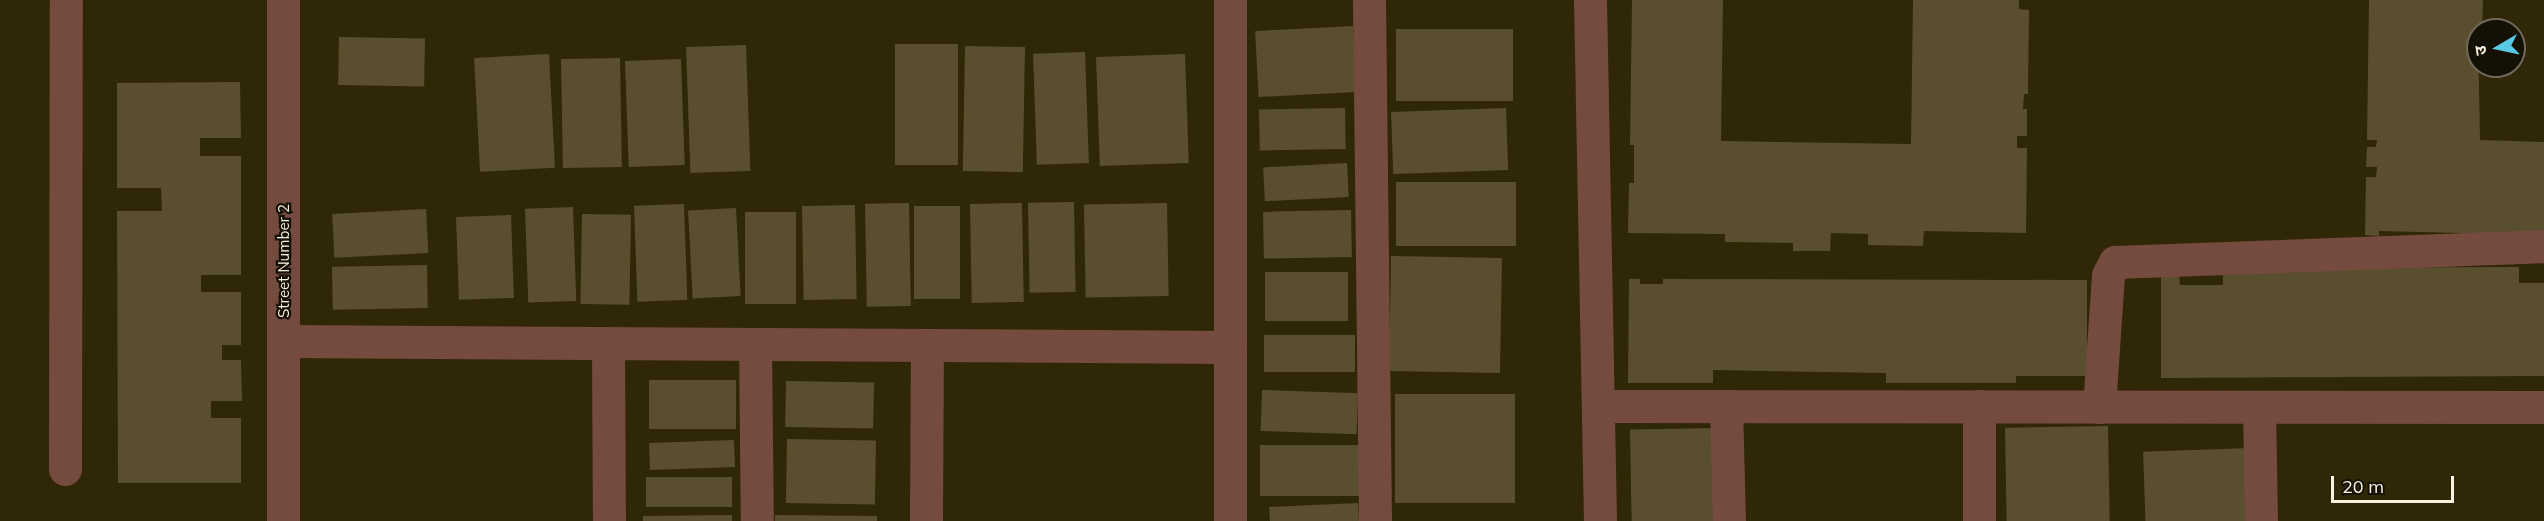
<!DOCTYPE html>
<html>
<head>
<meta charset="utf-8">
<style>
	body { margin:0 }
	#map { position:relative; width:2544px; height:521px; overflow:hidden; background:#302706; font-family:Mulish,"Noto Sans Devanagari",sans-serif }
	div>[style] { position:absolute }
	.building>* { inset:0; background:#594f2f; transform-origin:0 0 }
	.minor>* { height:33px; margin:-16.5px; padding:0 16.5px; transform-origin:16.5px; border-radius:16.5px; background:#764b3f }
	span { translate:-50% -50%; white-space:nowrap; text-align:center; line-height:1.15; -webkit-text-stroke:4.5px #141004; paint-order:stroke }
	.street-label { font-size:15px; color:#f8f2e0 }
	.north { position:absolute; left:2466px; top:18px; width:60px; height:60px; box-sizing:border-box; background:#141004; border:2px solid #6f6a5c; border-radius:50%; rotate:261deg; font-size:16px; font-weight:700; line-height:24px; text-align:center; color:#f8f2e0 }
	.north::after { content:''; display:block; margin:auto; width:21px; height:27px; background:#58c8e4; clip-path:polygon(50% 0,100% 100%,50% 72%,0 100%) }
	.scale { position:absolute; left:2331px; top:476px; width:123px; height:27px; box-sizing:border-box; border:3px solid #f8f2e0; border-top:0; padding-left:8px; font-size:18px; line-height:21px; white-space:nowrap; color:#f8f2e0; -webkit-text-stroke:4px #141004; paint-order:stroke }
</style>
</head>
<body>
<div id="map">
	<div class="building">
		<i style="clip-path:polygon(1632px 0,1723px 0,1721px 141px,1911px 144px,1913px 0,2019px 0,2019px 9px,2029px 10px,2028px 94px,2024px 94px,2023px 109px,2027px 109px,2027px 136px,2017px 136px,2017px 148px,2027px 148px,2026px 233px,1924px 231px,1923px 246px,1868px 245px,1868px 234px,1831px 233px,1830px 251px,1793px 251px,1793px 243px,1725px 242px,1725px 234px,1628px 233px,1629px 183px,1634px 183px,1634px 145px,1630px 145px)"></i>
		<i style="clip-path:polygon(2369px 0,2483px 0,2482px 30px,2478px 30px,2480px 140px,2544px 142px,2544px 235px,2379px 231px,2379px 236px,2365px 235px,2366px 177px,2376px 177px,2377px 167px,2366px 167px,2367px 147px,2376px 147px,2377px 140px,2367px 140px)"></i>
		<i style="left:1353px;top:26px;width:66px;height:98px;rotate:87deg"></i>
		<i style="left:1513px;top:29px;width:72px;height:117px;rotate:90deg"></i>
		<i style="left:339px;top:37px;width:86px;height:48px;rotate:1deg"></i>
		<i style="left:895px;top:44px;width:63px;height:121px"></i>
		<i style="left:746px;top:45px;width:126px;height:60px;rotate:88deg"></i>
		<i style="left:965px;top:46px;width:60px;height:125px;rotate:1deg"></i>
		<i style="left:1085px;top:52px;width:111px;height:52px;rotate:88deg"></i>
		<i style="left:549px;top:54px;width:114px;height:75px;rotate:87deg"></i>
		<i style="left:1185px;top:54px;width:109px;height:89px;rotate:88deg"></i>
		<i style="left:620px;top:58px;width:109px;height:59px;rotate:89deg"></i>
		<i style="left:681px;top:59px;width:106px;height:56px;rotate:88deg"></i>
		<i style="clip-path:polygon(240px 82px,241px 138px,200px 138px,200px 156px,241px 156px,241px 275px,201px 275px,201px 292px,241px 292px,241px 345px,222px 345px,222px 360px,241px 360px,242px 401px,211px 401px,211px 418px,241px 418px,241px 483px,118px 483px,117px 211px,162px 211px,161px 188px,117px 188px,117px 83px)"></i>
		<i style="left:1345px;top:108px;width:41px;height:86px;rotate:89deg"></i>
		<i style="left:1506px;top:108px;width:62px;height:115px;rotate:88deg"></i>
		<i style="left:1347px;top:163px;width:34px;height:84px;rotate:87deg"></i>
		<i style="left:1516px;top:182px;width:64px;height:120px;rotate:90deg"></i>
		<i style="left:1074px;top:202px;width:90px;height:46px;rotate:89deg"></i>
		<i style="left:909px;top:203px;width:103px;height:44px;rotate:89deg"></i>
		<i style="left:1022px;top:203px;width:99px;height:52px;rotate:89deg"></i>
		<i style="left:1167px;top:203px;width:93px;height:83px;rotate:89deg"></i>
		<i style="left:684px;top:204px;width:96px;height:50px;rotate:88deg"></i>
		<i style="left:855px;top:205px;width:94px;height:53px;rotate:89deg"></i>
		<i style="left:914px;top:206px;width:46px;height:93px"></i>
		<i style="left:573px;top:207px;width:94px;height:48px;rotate:88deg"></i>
		<i style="left:736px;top:208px;width:88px;height:48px;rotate:87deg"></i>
		<i style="left:426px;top:209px;width:44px;height:94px;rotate:87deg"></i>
		<i style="left:1351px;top:210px;width:47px;height:88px;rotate:89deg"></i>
		<i style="left:745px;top:212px;width:51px;height:92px"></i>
		<i style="left:582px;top:214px;width:49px;height:90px;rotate:1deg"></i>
		<i style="left:511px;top:215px;width:83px;height:55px;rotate:88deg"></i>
		<i style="left:1391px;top:256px;width:111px;height:115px;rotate:1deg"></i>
		<i style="left:427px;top:265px;width:43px;height:95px;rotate:89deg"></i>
		<i style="clip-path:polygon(2519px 267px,2519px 283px,2544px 283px,2544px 376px,2161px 378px,2161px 274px,2179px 274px,2180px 285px,2223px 285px,2223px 268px)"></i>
		<i style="left:1265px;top:272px;width:83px;height:49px"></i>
		<i style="clip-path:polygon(1629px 279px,1640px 279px,1640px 284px,1663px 284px,1663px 279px,2087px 280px,2087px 376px,2016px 376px,2016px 383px,1886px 383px,1886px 373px,1713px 370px,1713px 383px,1628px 383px)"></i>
		<i style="left:1264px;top:335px;width:91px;height:37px"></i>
		<i style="left:649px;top:380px;width:87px;height:49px"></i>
		<i style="left:786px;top:381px;width:88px;height:46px;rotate:1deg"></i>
		<i style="left:1262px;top:390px;width:96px;height:41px;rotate:2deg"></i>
		<i style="left:1395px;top:394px;width:120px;height:109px"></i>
		<i style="left:2108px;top:426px;width:95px;height:103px;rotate:89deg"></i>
		<i style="left:1720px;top:428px;width:93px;height:90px;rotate:89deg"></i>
		<i style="left:787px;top:439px;width:89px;height:64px;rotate:1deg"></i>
		<i style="left:734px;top:440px;width:27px;height:85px;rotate:88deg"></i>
		<i style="left:1260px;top:445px;width:100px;height:51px"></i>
		<i style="left:2250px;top:448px;width:73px;height:107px;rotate:88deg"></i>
		<i style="left:732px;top:477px;width:30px;height:86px;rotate:90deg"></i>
		<i style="clip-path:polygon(1358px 503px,1359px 521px,1270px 521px,1269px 507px)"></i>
		<i style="clip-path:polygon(732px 515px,732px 521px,643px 521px,643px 516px)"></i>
		<i style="clip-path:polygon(775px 515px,877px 516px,877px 521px,775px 521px)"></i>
	</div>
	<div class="minor">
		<i style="left:1230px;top:0;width:521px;rotate:90deg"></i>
		<i style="left:1369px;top:0;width:521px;rotate:89.34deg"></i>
		<i style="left:1590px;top:0;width:521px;rotate:88.9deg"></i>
		<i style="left:284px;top:341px;width:946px;rotate:0.36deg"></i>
		<i style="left:608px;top:343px;width:178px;rotate:89.7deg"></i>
		<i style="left:755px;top:344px;width:177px;rotate:89.4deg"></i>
		<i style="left:1598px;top:406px;width:946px;rotate:0.06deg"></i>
		<i style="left:1726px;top:406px;width:115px;rotate:88.5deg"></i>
		<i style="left:1979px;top:406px;width:115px;rotate:90deg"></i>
		<i style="left:2099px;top:407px;width:132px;rotate:-86.1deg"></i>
		<i style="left:2108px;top:275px;width:15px;rotate:-62deg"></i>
		<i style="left:2115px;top:262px;width:429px;rotate:-2.1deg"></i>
		<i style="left:2259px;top:407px;width:114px;rotate:89deg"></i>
		<i style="left:65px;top:469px;width:469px;rotate:-89.9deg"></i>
		<i style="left:283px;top:521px;width:521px;rotate:-90deg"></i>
		<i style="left:926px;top:521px;width:176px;rotate:-89.7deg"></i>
	</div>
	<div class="street-label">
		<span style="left:284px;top:261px;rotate:-90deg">Street Number 2</span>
	</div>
	<div class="north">उ</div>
	<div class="scale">20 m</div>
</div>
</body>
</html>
